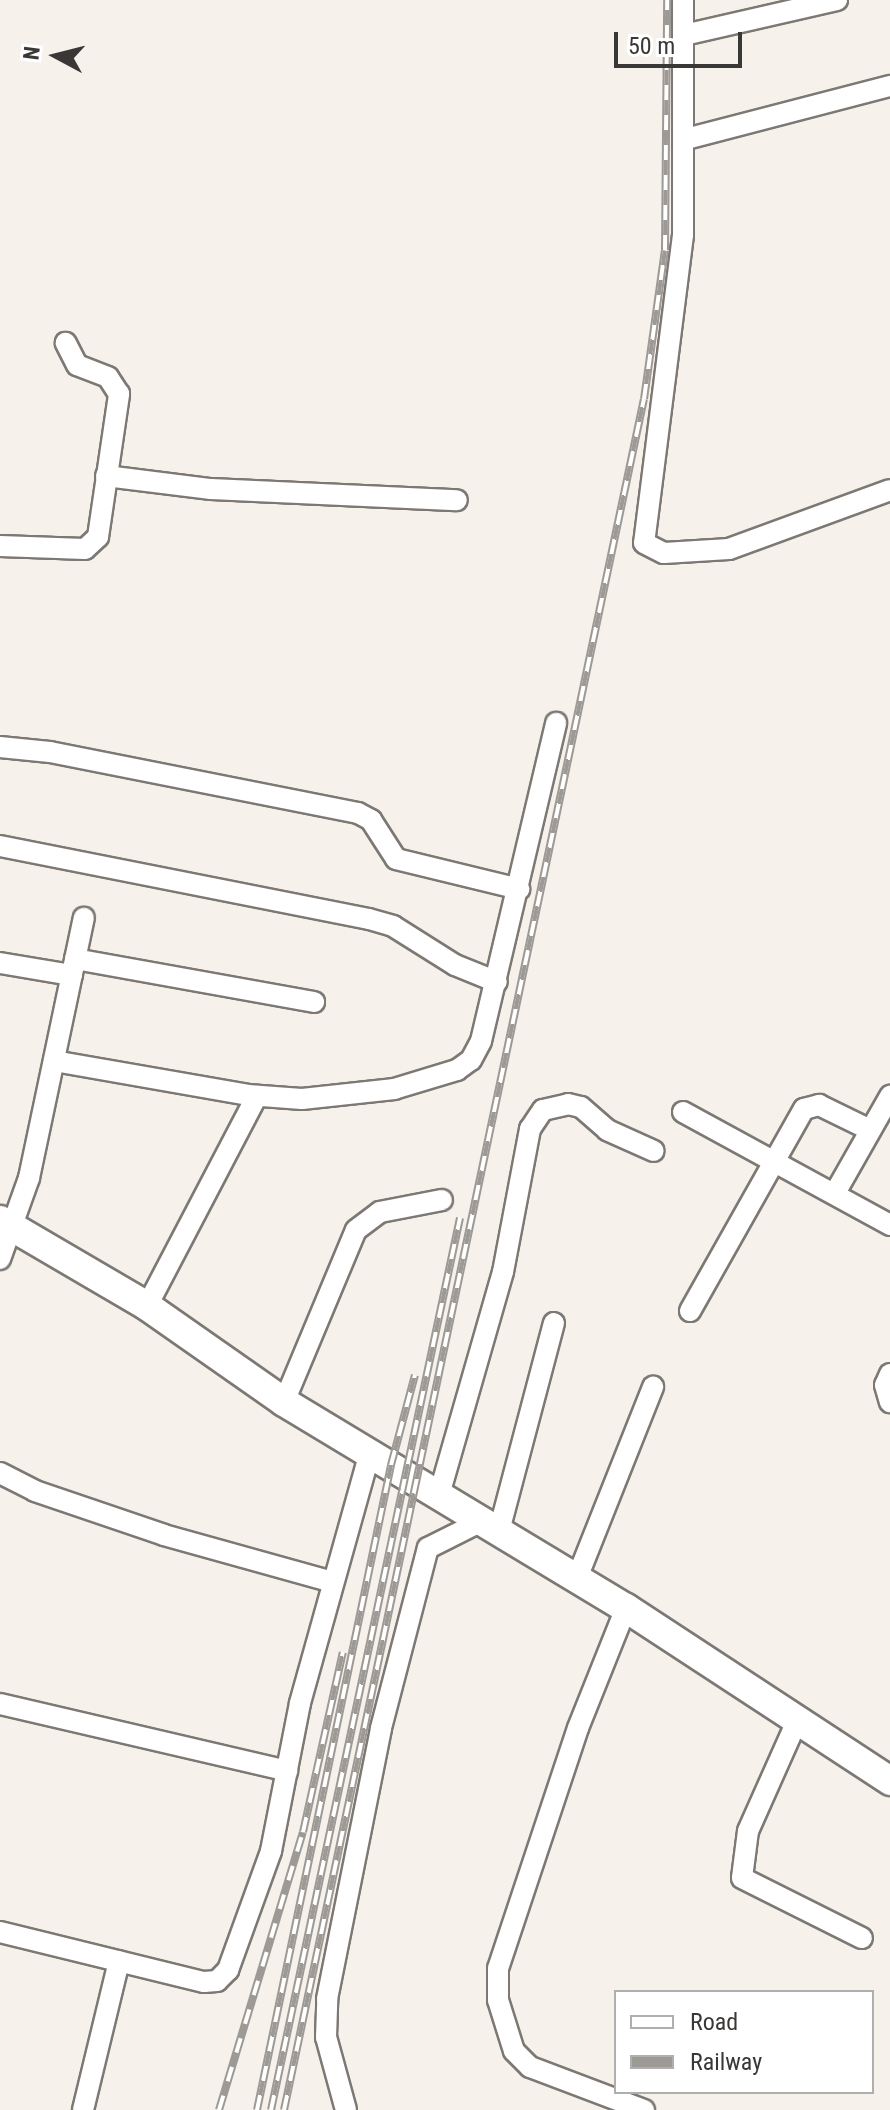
<!DOCTYPE html>
<html>
<head>
<meta charset="utf-8">
<style>
	body { margin:0 }
	#map { position:relative; width:890px; height:2110px; overflow:hidden; background:#f7f1eb; font-family:"Roboto Condensed",sans-serif }
	div>[style] { position:absolute }
	.roads { filter:drop-shadow(2px 0 #7d7873) drop-shadow(-2px 0 #7d7873) drop-shadow(0 2px #7d7873) drop-shadow(0 -2px #7d7873) }
	.street>* { height:20px; margin:-10px; padding:0 10px; transform-origin:10px; border-radius:10px; background:#fff }
	.secondary>* { height:28px; margin:-14px; padding:0 14px; transform-origin:14px; border-radius:14px; background:#fff }
	.rail>* { height:8px; margin-top:-4px; transform-origin:0; background:repeating-linear-gradient(90deg,#fff 0 15px,#9d9994 0 30px); box-sizing:border-box; border-block:2px solid #9d9994 }
	span { translate:-50% -50%; white-space:nowrap; text-align:center; line-height:1.15; -webkit-text-stroke:8px #fff; paint-order:stroke }
	.legend { position:absolute; left:614px; top:1990px; width:260px; height:104px; box-sizing:border-box; background:#fff; border:2px solid #b0afaf; margin:0; padding:10px 14px; list-style:none; font-size:24px; color:#3a3836 }
	.legend li { display:flex; align-items:center; gap:16px; height:40px }
	.legend b { width:40px; border:2px solid #b0afaf }
	.north { position:absolute; left:16px; top:16px; width:80px; height:80px; -webkit-text-stroke:6px #fff; paint-order:stroke; rotate:277deg; font-size:22px; font-weight:700; line-height:32px; text-align:center; color:#3a3836 }
	.north::after { content:''; display:block; margin:auto; width:28px; height:36px; background:#3a3836; clip-path:polygon(50% 0,100% 100%,50% 72%,0 100%) }
	.scale { position:absolute; left:614px; top:32px; width:128px; height:36px; box-sizing:border-box; border:4px solid #3a3836; border-top:0; padding-left:10px; font-size:24px; line-height:28px; white-space:nowrap; color:#3a3836; -webkit-text-stroke:6px #fff; paint-order:stroke }
</style>
</head>
<body>
<div id="map">
	<div class="roads">
		<div class="street">
			<i style="left:683px;top:0;width:235px;rotate:90deg"></i>
			<i style="left:683px;top:235px;width:310px;rotate:97.2deg"></i>
			<i style="left:644px;top:543px;width:22px;rotate:27deg"></i>
			<i style="left:664px;top:553px;width:65px;rotate:-3.5deg"></i>
			<i style="left:729px;top:549px;width:171px;rotate:-20.1deg"></i>
			<i style="left:684px;top:35px;width:157px;rotate:-12.9deg"></i>
			<i style="left:686px;top:139px;width:211px;rotate:-14.6deg"></i>
			<i style="left:106px;top:476px;width:106px;rotate:7.1deg"></i>
			<i style="left:211px;top:489px;width:246px;rotate:2.6deg"></i>
			<i style="left:0;top:546px;width:85px;rotate:2deg"></i>
			<i style="left:85px;top:549px;width:18px;rotate:-43deg"></i>
			<i style="left:98px;top:537px;width:145px;rotate:-81.6deg"></i>
			<i style="left:119px;top:394px;width:20px;rotate:-123deg"></i>
			<i style="left:108px;top:377px;width:33px;rotate:-159deg"></i>
			<i style="left:77px;top:365px;width:25px;rotate:-117deg"></i>
			<i style="left:0;top:747px;width:50px;rotate:5.7deg"></i>
			<i style="left:50px;top:752px;width:314px;rotate:11.2deg"></i>
			<i style="left:358px;top:813px;width:15px;rotate:28deg"></i>
			<i style="left:371px;top:820px;width:46px;rotate:57.3deg"></i>
			<i style="left:396px;top:859px;width:127px;rotate:13.7deg"></i>
			<i style="left:0;top:846px;width:376px;rotate:11.2deg"></i>
			<i style="left:369px;top:919px;width:25px;rotate:16deg"></i>
			<i style="left:393px;top:926px;width:73px;rotate:32.2deg"></i>
			<i style="left:455px;top:965px;width:45px;rotate:22deg"></i>
			<i style="left:75px;top:959px;width:243px;rotate:10.2deg"></i>
			<i style="left:0;top:963px;width:73px;rotate:9.5deg"></i>
			<i style="left:54px;top:1061px;width:197px;rotate:9.9deg"></i>
			<i style="left:248px;top:1095px;width:54px;rotate:4.2deg"></i>
			<i style="left:302px;top:1099px;width:93px;rotate:-6.2deg"></i>
			<i style="left:394px;top:1089px;width:66px;rotate:-16.8deg"></i>
			<i style="left:457px;top:1070px;width:17px;rotate:-36deg"></i>
			<i style="left:471px;top:1060px;width:21px;rotate:-62deg"></i>
			<i style="left:481px;top:1041px;width:327px;rotate:-76.7deg"></i>
			<i style="left:683px;top:1112px;width:236px;rotate:28.6deg"></i>
			<i style="left:835px;top:1193px;width:112px;rotate:-60.4deg"></i>
			<i style="left:0;top:1259px;width:86px;rotate:-70.3deg"></i>
			<i style="left:29px;top:1178px;width:266px;rotate:-78.1deg"></i>
			<i style="left:147px;top:1306px;width:237px;rotate:-62.4deg"></i>
			<i style="left:690px;top:1311px;width:232px;rotate:-60.6deg"></i>
			<i style="left:804px;top:1109px;width:16px;rotate:-15deg"></i>
			<i style="left:819px;top:1105px;width:57px;rotate:26.1deg"></i>
			<i style="left:890px;top:1374px;width:12px;rotate:114deg"></i>
			<i style="left:885px;top:1385px;width:18px;rotate:74deg"></i>
			<i style="left:284px;top:1402px;width:186px;rotate:-67.3deg"></i>
			<i style="left:356px;top:1230px;width:30px;rotate:-37deg"></i>
			<i style="left:380px;top:1212px;width:63px;rotate:-11deg"></i>
			<i style="left:0;top:1473px;width:39px;rotate:27deg"></i>
			<i style="left:35px;top:1491px;width:136px;rotate:18.8deg"></i>
			<i style="left:164px;top:1535px;width:174px;rotate:15.6deg"></i>
			<i style="left:439px;top:1495px;width:232px;rotate:-74deg"></i>
			<i style="left:503px;top:1272px;width:146px;rotate:-79.3deg"></i>
			<i style="left:530px;top:1129px;width:23px;rotate:-56deg"></i>
			<i style="left:543px;top:1110px;width:26px;rotate:-13deg"></i>
			<i style="left:568px;top:1104px;width:13px;rotate:13deg"></i>
			<i style="left:581px;top:1107px;width:35px;rotate:41deg"></i>
			<i style="left:607px;top:1130px;width:51px;rotate:24.1deg"></i>
			<i style="left:499px;top:1531px;width:215px;rotate:-75.2deg"></i>
			<i style="left:577px;top:1578px;width:206px;rotate:-68.3deg"></i>
			<i style="left:626px;top:1608px;width:129px;rotate:111.8deg"></i>
			<i style="left:578px;top:1728px;width:253px;rotate:108.4deg"></i>
			<i style="left:498px;top:1968px;width:32px;rotate:90deg"></i>
			<i style="left:498px;top:2000px;width:53px;rotate:72.6deg"></i>
			<i style="left:514px;top:2051px;width:23px;rotate:45deg"></i>
			<i style="left:530px;top:2067px;width:122px;rotate:20.7deg"></i>
			<i style="left:0;top:1704px;width:295px;rotate:13.1deg"></i>
			<i style="left:797px;top:1721px;width:120px;rotate:114deg"></i>
			<i style="left:748px;top:1831px;width:47px;rotate:97.3deg"></i>
			<i style="left:742px;top:1878px;width:134px;rotate:26.6deg"></i>
			<i style="left:0;top:1932px;width:210px;rotate:13.8deg"></i>
			<i style="left:204px;top:1982px;width:13px;rotate:-4deg"></i>
			<i style="left:217px;top:1981px;width:16px;rotate:-45deg"></i>
			<i style="left:228px;top:1970px;width:127px;rotate:-70.1deg"></i>
			<i style="left:271px;top:1851px;width:151px;rotate:-78.9deg"></i>
			<i style="left:300px;top:1703px;width:261px;rotate:-74.4deg"></i>
			<i style="left:83px;top:2110px;width:153px;rotate:-76.4deg"></i>
			<i style="left:346px;top:2110px;width:76px;rotate:-105.3deg"></i>
			<i style="left:326px;top:2037px;width:38px;rotate:-88deg"></i>
			<i style="left:327px;top:1999px;width:276px;rotate:-78.7deg"></i>
			<i style="left:381px;top:1728px;width:186px;rotate:-75.4deg"></i>
			<i style="left:428px;top:1548px;width:60px;rotate:-26.6deg"></i>
		</div>
		<div class="secondary">
			<i style="left:0;top:1220px;width:170px;rotate:30.3deg"></i>
			<i style="left:147px;top:1306px;width:167px;rotate:35deg"></i>
			<i style="left:284px;top:1402px;width:399px;rotate:31.1deg"></i>
			<i style="left:626px;top:1608px;width:316px;rotate:33.2deg"></i>
		</div>
	</div>
	<div class="rail">
		<i style="left:219px;top:2110px;width:290px;rotate:-73.2deg"></i>
		<i style="left:303px;top:1832px;width:184px;rotate:-77.5deg"></i>
		<i style="left:257px;top:2110px;width:659px;rotate:-78.26deg"></i>
		<i style="left:391px;top:1465px;width:93px;rotate:-75.1deg"></i>
		<i style="left:271px;top:2110px;width:912px;rotate:-78.04deg"></i>
		<i style="left:284px;top:2110px;width:1748px;rotate:-78.12deg"></i>
		<i style="left:644px;top:399px;width:150px;rotate:-82deg"></i>
		<i style="left:665px;top:250px;width:250px;rotate:-89.5deg"></i>
	</div>
	<ul class="legend">
	<li><b style="height:10px;background:#fff"></b>Road</li>
	<li><b style="height:10px;background:#9d9994"></b>Railway</li>
	</ul>
	<div class="north">N</div>
	<div class="scale">50 m</div>
</div>
</body>
</html>
